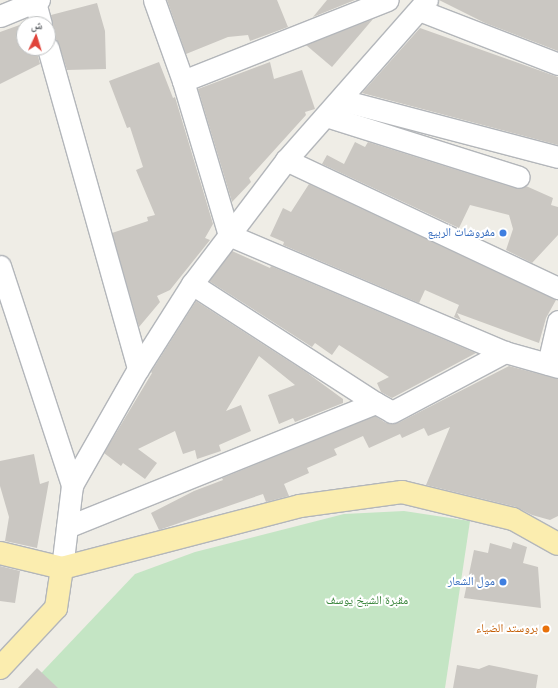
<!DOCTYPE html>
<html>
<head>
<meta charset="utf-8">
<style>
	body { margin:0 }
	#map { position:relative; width:558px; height:688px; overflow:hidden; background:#efede6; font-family:"Space Grotesk","Noto Naskh Arabic",sans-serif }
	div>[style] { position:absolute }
	.green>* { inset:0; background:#c4e5c4 }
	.building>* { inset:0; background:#cac7c2 }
	.roads { filter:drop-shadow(1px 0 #b3b6ba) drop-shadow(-1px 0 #b3b6ba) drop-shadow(0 1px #b3b6ba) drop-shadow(0 -1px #b3b6ba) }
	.minor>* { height:21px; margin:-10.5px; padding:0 10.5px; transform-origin:10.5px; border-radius:10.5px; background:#fff }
	.major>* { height:22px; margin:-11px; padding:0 11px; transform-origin:11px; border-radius:11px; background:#fbedaf }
	.dots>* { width:11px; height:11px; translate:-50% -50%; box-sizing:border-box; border:2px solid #fff; border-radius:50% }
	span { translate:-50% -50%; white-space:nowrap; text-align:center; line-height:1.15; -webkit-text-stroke:4px #fff; paint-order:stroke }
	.shop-label { font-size:12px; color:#366cbe }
	.right { translate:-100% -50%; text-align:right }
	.park-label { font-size:12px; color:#3b863d }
	.food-label { font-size:12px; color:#c56008 }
	.north { position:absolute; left:16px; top:16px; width:40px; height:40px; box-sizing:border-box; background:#fff; border:1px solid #bec0c1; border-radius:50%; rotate:4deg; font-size:11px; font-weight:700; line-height:16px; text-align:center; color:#5d6165 }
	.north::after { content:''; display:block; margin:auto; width:14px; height:18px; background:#e0443b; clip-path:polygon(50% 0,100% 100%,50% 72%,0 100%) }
</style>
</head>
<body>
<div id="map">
	<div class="green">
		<i style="clip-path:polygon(404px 511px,470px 521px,445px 688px,27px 688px,135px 574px,195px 552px,344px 514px)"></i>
	</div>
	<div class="building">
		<i style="clip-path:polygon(167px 0,277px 0,288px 27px,250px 41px,248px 35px,228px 37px,186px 54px)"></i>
		<i style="clip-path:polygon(327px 0,355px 0,313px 17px)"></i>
		<i style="clip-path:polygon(439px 0,558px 0,558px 51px,485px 23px)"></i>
		<i style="clip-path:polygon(97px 3px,105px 31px,106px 69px,67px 70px,59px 44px,56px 39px,48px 36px,53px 27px,51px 15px)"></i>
		<i style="clip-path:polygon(373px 19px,332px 67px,306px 45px)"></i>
		<i style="clip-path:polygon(28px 22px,29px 24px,24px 24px,24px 48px,36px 48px,40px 64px,0 84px,0 32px)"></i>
		<i style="clip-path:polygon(420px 28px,558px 77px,558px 145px,362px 93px)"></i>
		<i style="clip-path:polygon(159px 62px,173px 98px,175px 97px,213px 224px,205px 238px,210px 240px,170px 290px,157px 296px,160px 302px,139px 327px,112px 233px,148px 221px,147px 217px,155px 215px,136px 170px,143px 167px,130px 127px,127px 128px,109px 81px)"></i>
		<i style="clip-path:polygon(270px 62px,274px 79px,302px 70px,315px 109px,305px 112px,306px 115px,249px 178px,251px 182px,232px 202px,198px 89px)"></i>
		<i style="clip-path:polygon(355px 142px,365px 147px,368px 142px,515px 188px,526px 186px,553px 198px,551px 205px,558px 207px,558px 235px,532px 263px,506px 250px,513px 229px,509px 215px,470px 205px,459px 228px,322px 164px,327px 155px,344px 164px)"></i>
		<i style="clip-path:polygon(309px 184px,556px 300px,546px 318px,539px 343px,457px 313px,461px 320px,454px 317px,459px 305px,425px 290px,419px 303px,283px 245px,284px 242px,270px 236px,283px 208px,291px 212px)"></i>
		<i style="clip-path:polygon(232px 251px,270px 268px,271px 266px,476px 353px,392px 398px,381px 392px,377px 383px,389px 377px,339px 345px,332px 355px,315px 343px,312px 347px,209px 281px)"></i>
		<i style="clip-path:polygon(196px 301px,306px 372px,343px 399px,343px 403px,295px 422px,293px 418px,279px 424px,268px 395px,295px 385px,259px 356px,226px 411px,241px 405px,251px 431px,219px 445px,221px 451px,197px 459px,195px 450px,183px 454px,175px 431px,138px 449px,157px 463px,145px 479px,123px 463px,121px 466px,104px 453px,152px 373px,151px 372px)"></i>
		<i style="clip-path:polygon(509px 366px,558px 379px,558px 516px,550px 520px,532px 515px,516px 507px,426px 485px,450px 427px,428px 436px,424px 428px,402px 438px,400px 434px,369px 448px,363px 436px,334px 449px,337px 455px,307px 468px,309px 473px,284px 484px,289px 496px,266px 502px,263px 494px,159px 530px,151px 513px,194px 491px,223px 480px,222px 478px,375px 416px,386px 423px,398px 423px)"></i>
		<i style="clip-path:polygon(34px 454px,40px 484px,49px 481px,37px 548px,5px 541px,9px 517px,0 486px,0 461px)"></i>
		<i style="clip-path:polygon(513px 542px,527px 547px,523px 563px,538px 567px,541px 608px,464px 598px,474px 550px,488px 553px,490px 543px,511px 549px)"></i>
		<i style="clip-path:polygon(0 566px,20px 571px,15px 603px,0 601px)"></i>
		<i style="clip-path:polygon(457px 665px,479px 669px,489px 665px,538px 675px,536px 688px,453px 688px)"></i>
		<i style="clip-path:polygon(37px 668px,58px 688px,18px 688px)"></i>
	</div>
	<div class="roads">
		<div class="minor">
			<i style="left:154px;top:0;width:86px;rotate:70.3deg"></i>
			<i style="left:183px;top:81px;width:161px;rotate:73.4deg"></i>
			<i style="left:229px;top:235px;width:300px;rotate:23deg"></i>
			<i style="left:505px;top:352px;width:55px;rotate:15.8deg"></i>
			<i style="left:35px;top:2px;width:23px;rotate:75deg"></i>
			<i style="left:419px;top:10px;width:149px;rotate:21.2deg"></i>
			<i style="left:0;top:16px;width:42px;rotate:-22.3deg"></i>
			<i style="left:48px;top:48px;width:333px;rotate:74.3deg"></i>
			<i style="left:183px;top:81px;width:220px;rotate:-21.6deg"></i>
			<i style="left:341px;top:100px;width:224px;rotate:14.7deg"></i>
			<i style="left:326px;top:116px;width:202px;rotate:17.5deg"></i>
			<i style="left:286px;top:160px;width:301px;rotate:25.2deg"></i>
			<i style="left:0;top:266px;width:231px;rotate:71.8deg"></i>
			<i style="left:192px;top:284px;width:219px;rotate:32.9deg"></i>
			<i style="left:548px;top:364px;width:44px;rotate:-76.9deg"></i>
			<i style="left:67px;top:527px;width:333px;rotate:-21.9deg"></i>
			<i style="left:376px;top:403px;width:18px;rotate:29deg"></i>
			<i style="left:392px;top:412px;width:128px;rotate:-28deg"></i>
			<i style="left:62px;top:568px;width:84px;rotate:-83.1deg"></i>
			<i style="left:72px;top:485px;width:133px;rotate:-60.4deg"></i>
			<i style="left:138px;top:369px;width:101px;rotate:-57.6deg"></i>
			<i style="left:192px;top:284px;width:156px;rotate:-52.8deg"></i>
			<i style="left:286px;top:160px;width:213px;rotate:-48.6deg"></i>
		</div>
		<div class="major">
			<i style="left:0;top:553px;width:64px;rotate:13.6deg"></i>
			<i style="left:62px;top:568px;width:246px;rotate:-14.6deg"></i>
			<i style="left:300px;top:506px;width:103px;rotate:-7.8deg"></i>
			<i style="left:402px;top:492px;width:114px;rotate:13.7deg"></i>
			<i style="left:513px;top:519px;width:51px;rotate:29.1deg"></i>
			<i style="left:0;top:668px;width:82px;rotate:-47deg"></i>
			<i style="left:56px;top:608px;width:40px;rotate:-81.5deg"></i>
		</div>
	</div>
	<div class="dots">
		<i style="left:503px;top:233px;background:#3f7fe0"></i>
		<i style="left:503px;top:582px;background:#3f7fe0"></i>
		<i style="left:546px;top:629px;background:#e8710a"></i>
	</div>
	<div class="shop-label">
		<span class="right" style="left:495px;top:233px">مفروشات الربيع</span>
		<span class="right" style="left:495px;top:582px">مول الشعار</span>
	</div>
	<div class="park-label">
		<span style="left:367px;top:601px">مقبرة الشيخ يوسف</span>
	</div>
	<div class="food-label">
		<span class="right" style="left:538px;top:629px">بروستد الضياء</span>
	</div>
	<div class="north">ش</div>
</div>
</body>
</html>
